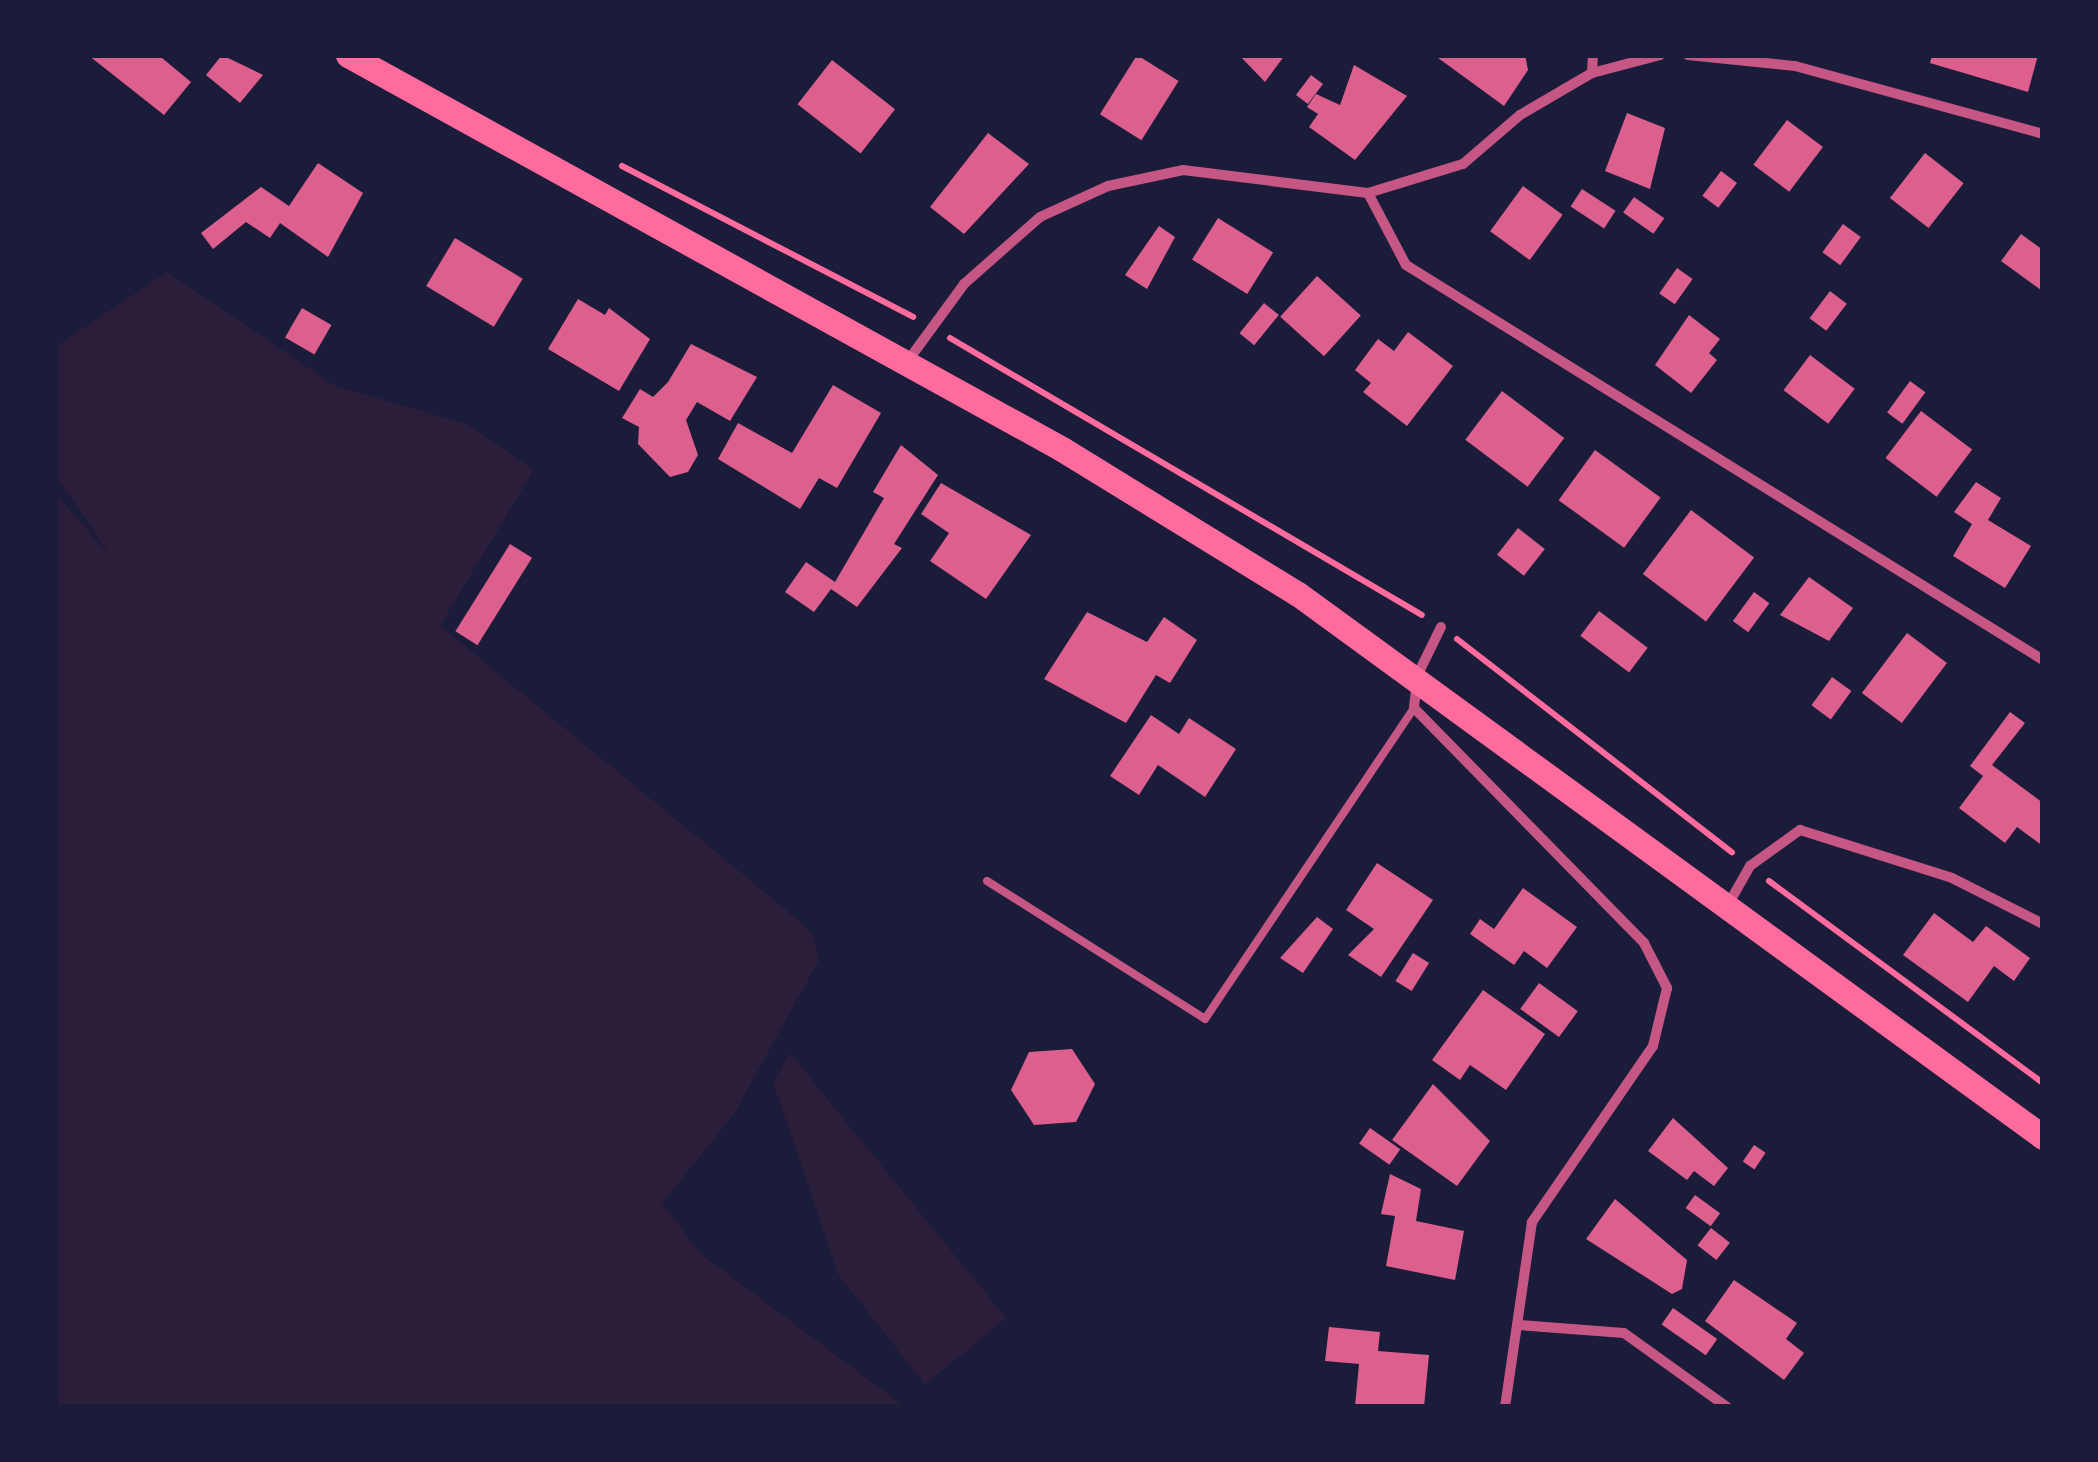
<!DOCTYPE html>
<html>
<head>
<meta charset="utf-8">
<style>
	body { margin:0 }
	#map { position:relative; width:2098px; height:1462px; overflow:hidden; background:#1b1b3a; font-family:"PT Sans",sans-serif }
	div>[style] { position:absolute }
	.green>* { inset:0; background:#2a1e3b }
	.building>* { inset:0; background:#dd5f8e; transform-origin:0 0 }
	.path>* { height:6px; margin:-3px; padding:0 3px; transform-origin:3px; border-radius:3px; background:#ff6b9d }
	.service>* { height:8px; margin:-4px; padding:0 4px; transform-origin:4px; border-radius:4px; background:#c65784 }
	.minor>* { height:10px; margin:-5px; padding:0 5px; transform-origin:5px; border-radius:5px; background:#c65784 }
	.primary>* { height:25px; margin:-12.5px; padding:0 12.5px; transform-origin:12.5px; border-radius:12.5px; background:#ff6b9d }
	span { translate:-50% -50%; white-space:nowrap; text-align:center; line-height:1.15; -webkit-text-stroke:8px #1b1b3a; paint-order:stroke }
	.frame { position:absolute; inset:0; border:58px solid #1b1b3a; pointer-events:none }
</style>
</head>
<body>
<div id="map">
	<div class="green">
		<i style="clip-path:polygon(167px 272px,335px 386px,467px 424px,534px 470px,440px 626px,784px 908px,813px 935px,819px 960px,734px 1114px,662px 1203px,701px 1254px,905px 1407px,55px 1407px,55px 493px,111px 557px,55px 474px,55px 347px)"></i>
		<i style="clip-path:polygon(790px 1053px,1006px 1318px,925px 1385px,838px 1274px,773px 1082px)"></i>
	</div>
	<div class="building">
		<i style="clip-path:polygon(88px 55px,162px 58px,191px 82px,164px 115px)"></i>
		<i style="clip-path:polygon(222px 55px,263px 75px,240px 103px,206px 75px)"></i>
		<i style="left:1137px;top:55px;width:49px;height:70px;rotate:32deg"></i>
		<i style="clip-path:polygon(1239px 55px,1285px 55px,1265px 82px)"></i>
		<i style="clip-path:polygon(1434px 55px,1525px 55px,1528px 70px,1504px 106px)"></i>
		<i style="clip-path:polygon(1932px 55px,2038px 55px,2028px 92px,1930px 63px)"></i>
		<i style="left:832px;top:60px;width:80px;height:56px;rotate:38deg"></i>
		<i style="clip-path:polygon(1354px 65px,1407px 96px,1355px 160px,1309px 127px,1318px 114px,1307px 107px,1316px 94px,1340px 105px)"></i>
		<i style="left:1311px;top:75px;width:15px;height:25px;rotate:37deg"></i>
		<i style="clip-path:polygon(1627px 113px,1665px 128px,1650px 189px,1605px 171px)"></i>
		<i style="left:1787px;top:120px;width:45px;height:56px;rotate:37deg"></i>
		<i style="clip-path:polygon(988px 133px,1029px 164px,964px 234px,930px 207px)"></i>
		<i style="left:1925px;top:153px;width:49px;height:57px;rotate:38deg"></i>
		<i style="clip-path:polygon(318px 163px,363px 193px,328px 257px,280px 223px,270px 238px,246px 222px,213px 249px,201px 233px,261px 187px,289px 206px)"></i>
		<i style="left:1721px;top:171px;width:20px;height:31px;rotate:37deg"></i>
		<i style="left:1523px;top:186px;width:49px;height:56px;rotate:36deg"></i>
		<i style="left:1582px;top:189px;width:40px;height:21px;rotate:33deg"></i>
		<i style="left:1634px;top:197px;width:37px;height:19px;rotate:35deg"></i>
		<i style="left:1218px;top:218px;width:65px;height:49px;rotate:32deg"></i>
		<i style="left:1843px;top:224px;width:22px;height:35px;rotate:36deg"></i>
		<i style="clip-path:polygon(1159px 226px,1175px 237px,1147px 289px,1125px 275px)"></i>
		<i style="clip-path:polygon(2021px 234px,2043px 250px,2041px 290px,2001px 261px)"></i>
		<i style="left:455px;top:238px;width:79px;height:56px;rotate:31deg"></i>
		<i style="left:1677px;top:268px;width:19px;height:31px;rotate:35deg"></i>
		<i style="left:1317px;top:276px;width:59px;height:55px;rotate:42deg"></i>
		<i style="left:1830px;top:291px;width:21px;height:34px;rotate:37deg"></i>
		<i style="clip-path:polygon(578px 299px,605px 315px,609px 308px,650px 339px,619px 391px,548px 349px)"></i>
		<i style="left:1264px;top:303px;width:19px;height:39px;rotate:39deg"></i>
		<i style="left:302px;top:308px;width:34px;height:34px;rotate:30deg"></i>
		<i style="clip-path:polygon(1689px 315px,1720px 339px,1709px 353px,1717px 360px,1691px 393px,1655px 365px)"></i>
		<i style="clip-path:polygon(1408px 332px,1453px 366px,1407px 426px,1363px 392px,1371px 383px,1355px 370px,1378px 339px,1394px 351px)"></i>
		<i style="clip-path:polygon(691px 344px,757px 377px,730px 421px,697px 402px,686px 420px,698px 455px,688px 472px,670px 477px,638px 444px,639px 427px,622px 418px,640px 389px,653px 397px,668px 382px)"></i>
		<i style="left:1810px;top:355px;width:56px;height:44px;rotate:37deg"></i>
		<i style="left:1910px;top:381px;width:19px;height:39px;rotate:36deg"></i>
		<i style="clip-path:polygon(833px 385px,881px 413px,837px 488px,819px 478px,800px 509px,718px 459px,738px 423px,792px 453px)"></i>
		<i style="left:1502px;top:391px;width:78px;height:61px;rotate:37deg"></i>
		<i style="left:1921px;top:411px;width:64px;height:59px;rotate:37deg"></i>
		<i style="clip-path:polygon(901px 445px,938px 475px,894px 544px,902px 548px,857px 607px,831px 589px,814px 612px,785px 592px,806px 562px,835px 582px,884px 498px,873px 492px)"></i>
		<i style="left:1595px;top:450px;width:81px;height:62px;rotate:36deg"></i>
		<i style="clip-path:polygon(1976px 482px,2001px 498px,1988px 520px,2031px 546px,2005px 588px,1953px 556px,1972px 524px,1954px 512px)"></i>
		<i style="clip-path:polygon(941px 483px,1031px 535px,986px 599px,930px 561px,949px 533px,921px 514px)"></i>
		<i style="left:1691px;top:510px;width:79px;height:80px;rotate:37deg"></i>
		<i style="left:1518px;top:528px;width:34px;height:34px;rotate:38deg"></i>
		<i style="left:510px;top:544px;width:26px;height:103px;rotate:32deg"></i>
		<i style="clip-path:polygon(1809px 577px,1853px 608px,1829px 641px,1780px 615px)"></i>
		<i style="left:1754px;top:592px;width:19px;height:36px;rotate:36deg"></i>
		<i style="left:1599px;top:611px;width:61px;height:31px;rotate:37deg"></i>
		<i style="clip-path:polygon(1087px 612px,1147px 642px,1164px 617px,1197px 640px,1170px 683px,1156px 675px,1126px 723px,1044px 679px)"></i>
		<i style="left:1907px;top:633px;width:50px;height:75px;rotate:37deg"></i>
		<i style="left:1832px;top:677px;width:24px;height:35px;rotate:36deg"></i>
		<i style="clip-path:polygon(2010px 712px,2025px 723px,1992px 765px,2043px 803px,2043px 846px,2017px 827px,2005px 843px,1959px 808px,1983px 776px,1970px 766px)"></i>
		<i style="clip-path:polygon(1151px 715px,1179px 734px,1189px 718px,1236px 749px,1205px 797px,1158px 765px,1139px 795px,1110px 776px)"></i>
		<i style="clip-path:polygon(1377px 863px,1433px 900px,1381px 977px,1348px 955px,1374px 929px,1346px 910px)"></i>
		<i style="clip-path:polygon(1523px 888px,1577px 927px,1547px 968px,1524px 951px,1514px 965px,1470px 934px,1480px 919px,1494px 929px)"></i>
		<i style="clip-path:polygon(1934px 913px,1973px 942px,1986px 926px,2030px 958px,2014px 981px,1994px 966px,1968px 1002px,1903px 955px)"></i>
		<i style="clip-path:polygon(1317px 917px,1333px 929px,1303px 973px,1280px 958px)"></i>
		<i style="left:1413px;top:953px;width:19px;height:33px;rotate:32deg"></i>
		<i style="left:1539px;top:983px;width:48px;height:32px;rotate:36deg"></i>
		<i style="clip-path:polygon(1483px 990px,1545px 1034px,1506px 1090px,1470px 1065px,1460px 1080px,1432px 1060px)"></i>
		<i style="clip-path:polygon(1072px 1049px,1095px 1084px,1076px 1122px,1034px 1125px,1011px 1090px,1029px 1052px)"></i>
		<i style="clip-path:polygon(1433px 1084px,1490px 1141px,1457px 1186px,1392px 1140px)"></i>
		<i style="clip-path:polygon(1673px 1118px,1728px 1168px,1714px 1186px,1694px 1171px,1687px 1180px,1648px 1151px)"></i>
		<i style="left:1370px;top:1128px;width:37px;height:19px;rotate:35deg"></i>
		<i style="left:1754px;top:1145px;width:14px;height:20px;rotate:34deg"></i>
		<i style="clip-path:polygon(1390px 1174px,1421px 1189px,1416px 1221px,1464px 1231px,1455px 1280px,1386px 1266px,1395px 1216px,1381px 1214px)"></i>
		<i style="left:1695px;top:1195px;width:31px;height:16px;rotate:36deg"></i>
		<i style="clip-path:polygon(1615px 1199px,1687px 1260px,1682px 1289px,1672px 1294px,1586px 1239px)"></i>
		<i style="left:1711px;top:1228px;width:24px;height:22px;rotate:38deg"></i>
		<i style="clip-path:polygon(1734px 1280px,1797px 1323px,1786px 1339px,1804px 1353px,1784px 1380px,1705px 1321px)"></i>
		<i style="left:1673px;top:1308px;width:54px;height:20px;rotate:35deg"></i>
		<i style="clip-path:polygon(1329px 1327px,1380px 1332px,1378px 1351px,1429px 1355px,1424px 1407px,1355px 1406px,1359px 1364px,1325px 1361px)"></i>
	</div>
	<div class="path">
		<i style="left:622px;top:166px;width:328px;rotate:27.4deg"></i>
		<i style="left:950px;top:338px;width:547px;rotate:30.41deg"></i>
		<i style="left:1457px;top:639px;width:348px;rotate:37.8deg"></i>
		<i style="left:1769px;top:881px;width:340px;rotate:36.4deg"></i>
	</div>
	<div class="service">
		<i style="left:987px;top:881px;width:258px;rotate:32.3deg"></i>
		<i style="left:1205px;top:1019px;width:375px;rotate:-56.1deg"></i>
	</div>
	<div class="minor">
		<i style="left:1688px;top:55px;width:108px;rotate:5.9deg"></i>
		<i style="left:1795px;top:66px;width:257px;rotate:15.3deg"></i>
		<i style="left:1592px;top:73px;width:18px;rotate:-87deg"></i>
		<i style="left:1368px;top:193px;width:81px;rotate:62.2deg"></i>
		<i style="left:1406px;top:265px;width:750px;rotate:31.8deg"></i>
		<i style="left:907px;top:362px;width:97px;rotate:-53.8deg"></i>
		<i style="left:964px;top:284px;width:101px;rotate:-41.4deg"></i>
		<i style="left:1040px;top:217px;width:75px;rotate:-24.5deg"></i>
		<i style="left:1108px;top:186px;width:77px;rotate:-12deg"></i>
		<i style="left:1183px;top:170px;width:186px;rotate:7.1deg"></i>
		<i style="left:1368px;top:193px;width:99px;rotate:-17deg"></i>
		<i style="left:1463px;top:164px;width:75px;rotate:-40.7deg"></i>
		<i style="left:1520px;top:115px;width:83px;rotate:-30.3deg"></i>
		<i style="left:1592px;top:73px;width:70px;rotate:-14.8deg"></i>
		<i style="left:1441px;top:627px;width:52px;rotate:116.1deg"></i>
		<i style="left:1418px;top:674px;width:34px;rotate:97deg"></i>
		<i style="left:1414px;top:708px;width:329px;rotate:45.6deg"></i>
		<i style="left:1644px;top:943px;width:51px;rotate:62.9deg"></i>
		<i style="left:1667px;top:988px;width:60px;rotate:103.6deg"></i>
		<i style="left:1653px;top:1046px;width:214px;rotate:124.5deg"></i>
		<i style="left:1532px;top:1222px;width:187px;rotate:98.3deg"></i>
		<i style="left:1729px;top:903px;width:43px;rotate:-60.4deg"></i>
		<i style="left:1750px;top:866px;width:62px;rotate:-35.8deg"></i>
		<i style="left:1800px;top:830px;width:159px;rotate:17.5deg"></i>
		<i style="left:1952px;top:878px;width:102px;rotate:26.8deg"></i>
		<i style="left:1519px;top:1325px;width:105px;rotate:4.4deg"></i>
		<i style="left:1624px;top:1333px;width:127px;rotate:35.7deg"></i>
	</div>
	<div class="primary">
		<i style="left:348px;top:55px;width:815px;rotate:28.89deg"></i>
		<i style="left:1062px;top:449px;width:277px;rotate:31.6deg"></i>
		<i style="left:1298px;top:594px;width:922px;rotate:36.09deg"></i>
	</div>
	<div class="frame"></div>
</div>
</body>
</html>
